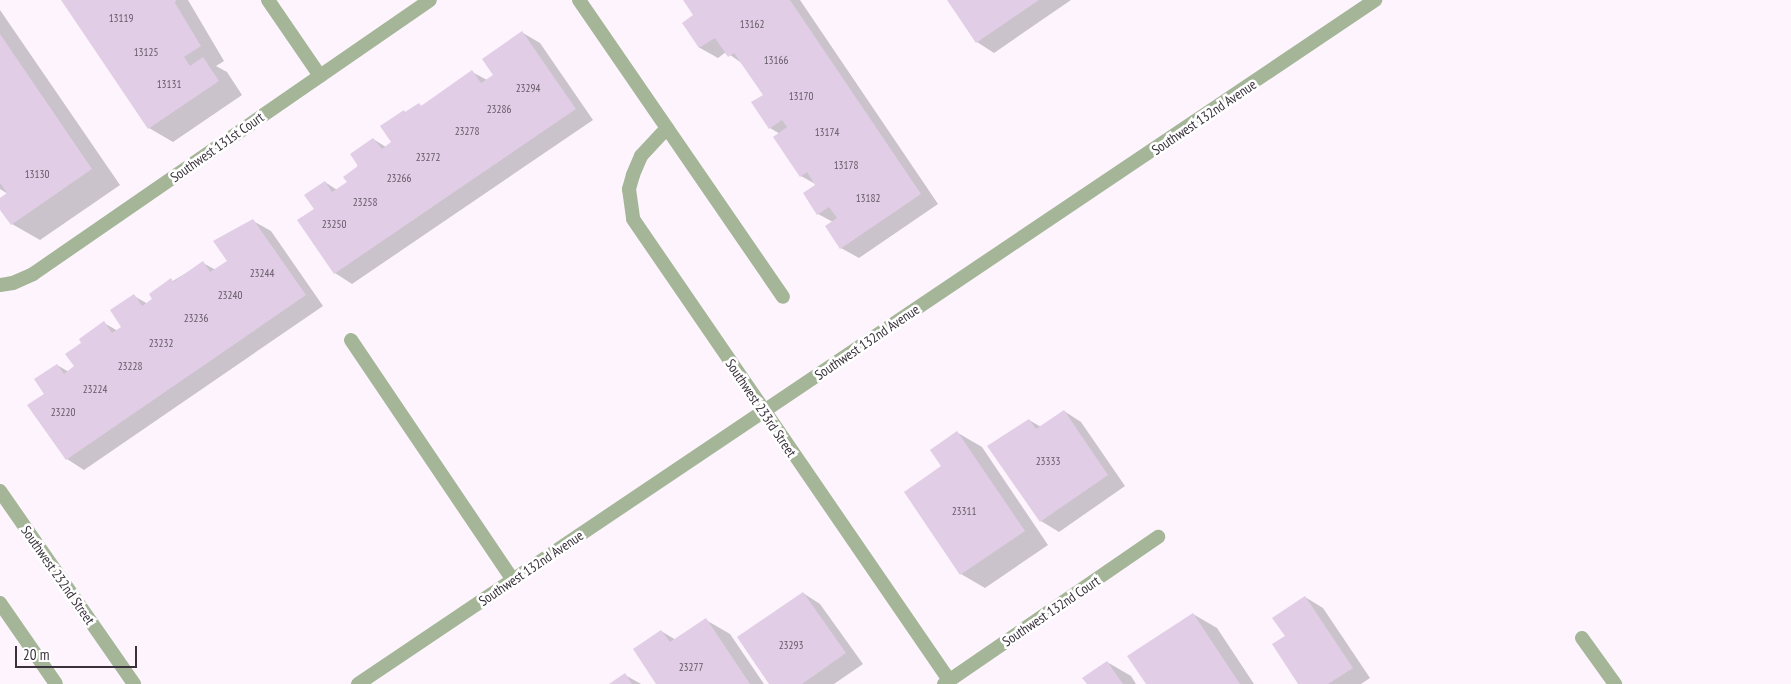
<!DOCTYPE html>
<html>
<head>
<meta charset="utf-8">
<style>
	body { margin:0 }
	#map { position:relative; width:1791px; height:684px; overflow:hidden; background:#fdf4fe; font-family:"PT Sans Narrow",sans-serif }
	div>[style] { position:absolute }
	.shadow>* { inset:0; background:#0003 }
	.building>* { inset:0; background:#e1cde5 }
	.minor>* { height:14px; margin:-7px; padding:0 7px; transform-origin:7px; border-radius:7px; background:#a4b697 }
	.tertiary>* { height:14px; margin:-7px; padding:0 7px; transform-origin:7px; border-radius:7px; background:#a4b697 }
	span { translate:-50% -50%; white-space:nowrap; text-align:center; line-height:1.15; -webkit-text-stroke:5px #fff; paint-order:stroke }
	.number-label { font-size:11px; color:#635866 }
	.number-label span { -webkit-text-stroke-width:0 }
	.street-label { font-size:14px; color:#39313b }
	.scale { position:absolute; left:15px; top:646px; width:122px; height:22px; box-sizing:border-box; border:2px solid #39313b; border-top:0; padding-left:6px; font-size:15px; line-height:18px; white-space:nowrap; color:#39313b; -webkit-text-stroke:4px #fff; paint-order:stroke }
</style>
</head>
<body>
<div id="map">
	<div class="shadow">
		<i style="clip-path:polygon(63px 0,188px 0,224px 61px,216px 66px,227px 72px,242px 95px,173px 142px,149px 128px)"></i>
		<i style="clip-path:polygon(685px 0,800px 0,938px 204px,859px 258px,841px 248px,833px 222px,818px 214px,817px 185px,801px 176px,780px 134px,770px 128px,764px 95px,743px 64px,726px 52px,718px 58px,700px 48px,684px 23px,695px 16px)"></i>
		<i style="clip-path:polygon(949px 0,1071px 0,994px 53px,977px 42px)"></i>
		<i style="clip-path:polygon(0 10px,120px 185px,40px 240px,12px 224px,0 208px,0 200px,8px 194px,0 189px)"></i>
		<i style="clip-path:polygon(523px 33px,540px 43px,593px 120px,352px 284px,335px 273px,315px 210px,325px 182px,337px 190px,348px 182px,373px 139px,386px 147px,392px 143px,407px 113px,419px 105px,422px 106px,472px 72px,487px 80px,495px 75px)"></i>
		<i style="clip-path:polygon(253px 221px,271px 231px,323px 306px,84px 470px,67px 459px,45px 394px,57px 365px,69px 372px,76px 366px,83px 343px,104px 323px,118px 331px,123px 327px,134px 296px,148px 304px,154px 299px,151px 294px,203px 263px,216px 270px,228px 261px,215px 242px)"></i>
		<i style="clip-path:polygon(1064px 411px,1081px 422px,1125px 486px,1059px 532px,1041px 521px,989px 447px,1029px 420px,1041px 427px)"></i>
		<i style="clip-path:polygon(958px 433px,982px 447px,1048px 545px,985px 588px,961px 574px,943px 467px)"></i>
		<i style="clip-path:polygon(803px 593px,820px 604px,863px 664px,834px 684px,770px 684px)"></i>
		<i style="clip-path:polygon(1305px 597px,1323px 608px,1370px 678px,1361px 684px,1299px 684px)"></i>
		<i style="clip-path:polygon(1193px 614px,1217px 628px,1254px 684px,1147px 684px)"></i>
		<i style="clip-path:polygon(706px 620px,730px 634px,764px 684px,657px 684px,661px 631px,676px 640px)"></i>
		<i style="clip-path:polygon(1107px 662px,1131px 676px,1136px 684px,1089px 684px)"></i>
		<i style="clip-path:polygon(625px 675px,641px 684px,611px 684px)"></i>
	</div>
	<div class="building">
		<i style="clip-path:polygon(61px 0,176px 0,175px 3px,201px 46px,184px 57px,190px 66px,203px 57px,219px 81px,148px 129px)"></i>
		<i style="clip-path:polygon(683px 0,790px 0,921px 194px,840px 249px,825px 226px,837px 218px,829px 207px,817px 215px,803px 193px,815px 185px,807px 172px,800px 177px,773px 137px,787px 127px,782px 120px,769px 129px,751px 102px,763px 95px,734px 53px,728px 57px,715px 38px,699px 48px,682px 23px,693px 15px)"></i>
		<i style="clip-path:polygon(947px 0,1039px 0,976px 43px)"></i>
		<i style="clip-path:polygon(522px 31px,576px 109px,334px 274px,297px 220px,314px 209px,304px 195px,325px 181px,332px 192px,347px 182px,343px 177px,358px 166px,350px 154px,373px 138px,382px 149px,391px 142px,380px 126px,404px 110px,405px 112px,419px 103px,421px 106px,472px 70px,481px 83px,493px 75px,482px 59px)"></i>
		<i style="clip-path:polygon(0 34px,92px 169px,11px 225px,0 210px,0 198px,7px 193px,0 183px)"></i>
		<i style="clip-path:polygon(253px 219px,306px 295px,66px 460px,27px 405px,44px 394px,34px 379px,57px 364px,64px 374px,74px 366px,65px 354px,81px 343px,79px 339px,104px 321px,112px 333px,121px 327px,110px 310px,134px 294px,142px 306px,152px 299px,149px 294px,171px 278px,173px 282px,203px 261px,210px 272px,227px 261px,213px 241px)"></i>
		<i style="clip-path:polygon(1064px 410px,1108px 475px,1040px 522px,987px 446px,1029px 419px,1036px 429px)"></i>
		<i style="clip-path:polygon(957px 431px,1025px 531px,960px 575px,904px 492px,941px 466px,930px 450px)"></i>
		<i style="clip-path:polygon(803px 592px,846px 653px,802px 684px,769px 684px,737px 637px)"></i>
		<i style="clip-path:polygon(1305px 596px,1353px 668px,1328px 684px,1298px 684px,1272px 644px,1285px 636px,1272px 618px)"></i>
		<i style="clip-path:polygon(1193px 613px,1240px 684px,1146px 684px,1127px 656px)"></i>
		<i style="clip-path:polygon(706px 618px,750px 684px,656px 684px,633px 649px,661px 630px,670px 642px)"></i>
		<i style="clip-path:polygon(1107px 661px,1123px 684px,1087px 684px,1082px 678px)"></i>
		<i style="clip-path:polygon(625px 673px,632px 684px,609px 684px)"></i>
	</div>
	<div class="minor">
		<i style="left:268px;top:0;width:92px;rotate:55.6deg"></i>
		<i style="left:579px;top:0;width:360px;rotate:55.5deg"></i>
		<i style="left:667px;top:128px;width:38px;rotate:133deg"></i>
		<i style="left:641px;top:156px;width:21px;rotate:113deg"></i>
		<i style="left:633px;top:175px;width:15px;rotate:106deg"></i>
		<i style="left:629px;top:189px;width:30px;rotate:82deg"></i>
		<i style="left:633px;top:219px;width:559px;rotate:55.57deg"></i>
		<i style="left:0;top:285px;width:13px;rotate:-9deg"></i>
		<i style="left:13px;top:283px;width:22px;rotate:-24deg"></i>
		<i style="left:33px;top:274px;width:482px;rotate:-34.6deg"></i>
		<i style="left:351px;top:340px;width:290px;rotate:56deg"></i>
		<i style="left:1582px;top:638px;width:57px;rotate:54.3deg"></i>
		<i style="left:944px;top:684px;width:260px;rotate:-34.5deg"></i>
	</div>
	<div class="tertiary">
		<i style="left:0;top:491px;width:235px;rotate:55.2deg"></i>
		<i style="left:0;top:603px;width:98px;rotate:55.3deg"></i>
		<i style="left:358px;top:684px;width:1226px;rotate:-33.92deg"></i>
	</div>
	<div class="number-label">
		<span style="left:121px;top:18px">13119</span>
		<span style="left:752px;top:24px">13162</span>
		<span style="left:146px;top:52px">13125</span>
		<span style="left:776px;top:60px">13166</span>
		<span style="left:169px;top:84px">13131</span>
		<span style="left:528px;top:88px">23294</span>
		<span style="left:801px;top:96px">13170</span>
		<span style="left:499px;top:109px">23286</span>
		<span style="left:467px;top:131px">23278</span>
		<span style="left:827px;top:132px">13174</span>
		<span style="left:428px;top:157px">23272</span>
		<span style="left:846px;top:165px">13178</span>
		<span style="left:37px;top:174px">13130</span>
		<span style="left:399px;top:178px">23266</span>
		<span style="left:868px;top:198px">13182</span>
		<span style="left:365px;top:202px">23258</span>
		<span style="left:334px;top:224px">23250</span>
		<span style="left:262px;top:273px">23244</span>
		<span style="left:230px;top:295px">23240</span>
		<span style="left:196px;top:318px">23236</span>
		<span style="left:161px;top:343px">23232</span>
		<span style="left:130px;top:366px">23228</span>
		<span style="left:95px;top:389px">23224</span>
		<span style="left:63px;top:412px">23220</span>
		<span style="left:1048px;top:461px">23333</span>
		<span style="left:964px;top:511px">23311</span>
		<span style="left:791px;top:645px">23293</span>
		<span style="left:691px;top:667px">23277</span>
	</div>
	<div class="street-label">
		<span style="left:1204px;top:117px;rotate:-34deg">Southwest 132nd Avenue</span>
		<span style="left:217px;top:147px;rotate:-35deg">Southwest 131st Court</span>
		<span style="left:867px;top:342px;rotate:-34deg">Southwest 132nd Avenue</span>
		<span style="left:761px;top:408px;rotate:56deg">Southwest 233rd Street</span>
		<span style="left:531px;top:568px;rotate:-34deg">Southwest 132nd Avenue</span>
		<span style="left:58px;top:575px;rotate:55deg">Southwest 232nd Street</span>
		<span style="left:1051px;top:611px;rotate:-34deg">Southwest 132nd Court</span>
	</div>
	<div class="scale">20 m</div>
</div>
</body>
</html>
